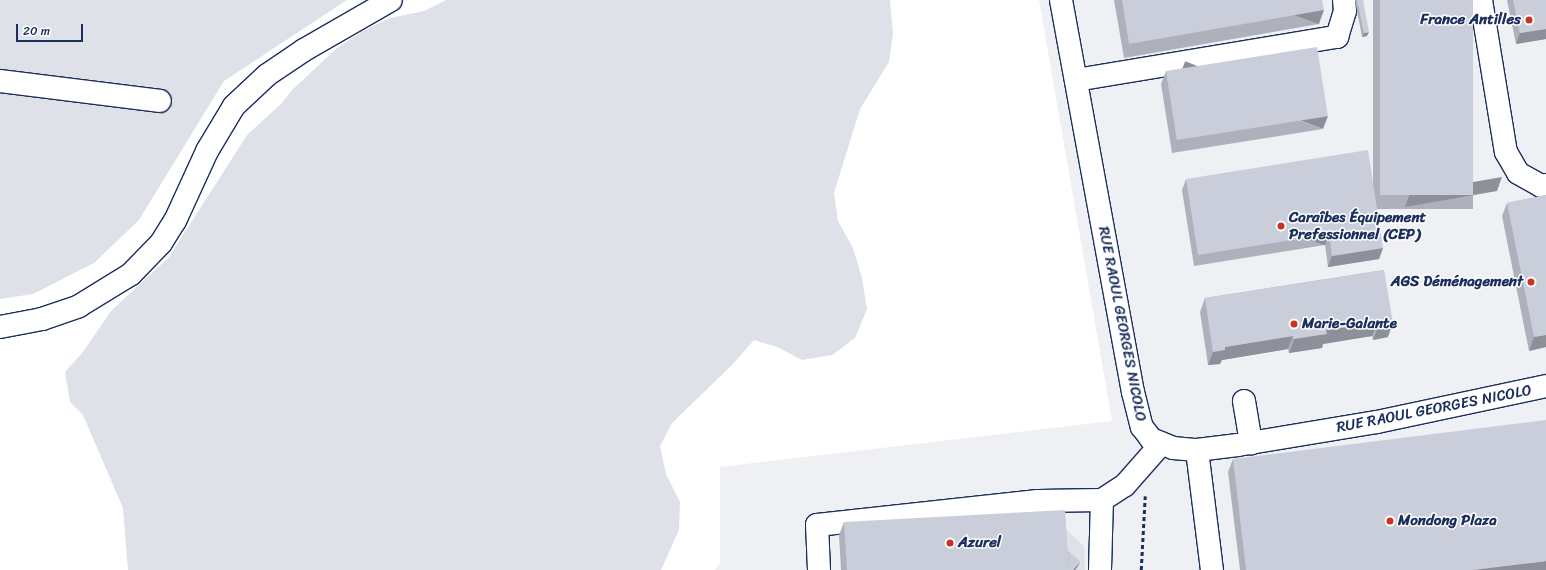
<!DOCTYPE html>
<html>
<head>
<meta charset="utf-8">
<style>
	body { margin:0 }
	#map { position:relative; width:1546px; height:570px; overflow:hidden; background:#fff; font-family:Sriracha,sans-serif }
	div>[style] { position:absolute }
	.built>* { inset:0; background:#eff0f4 }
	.green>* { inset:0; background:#dee1e7 }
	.path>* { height:2.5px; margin-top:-1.25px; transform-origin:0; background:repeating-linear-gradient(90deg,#1b2f5e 0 4px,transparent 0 7px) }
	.roads { filter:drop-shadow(1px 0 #1b2f5e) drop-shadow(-1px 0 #1b2f5e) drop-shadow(0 1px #1b2f5e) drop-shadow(0 -1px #1b2f5e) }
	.minor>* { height:22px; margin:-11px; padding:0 11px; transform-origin:11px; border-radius:11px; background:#fff }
	.wall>* { inset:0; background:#aeb1bb; transform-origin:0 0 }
	.shaded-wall>* { inset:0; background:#8d9099; transform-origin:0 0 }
	.building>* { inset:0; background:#caceda; transform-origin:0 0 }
	.dots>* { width:11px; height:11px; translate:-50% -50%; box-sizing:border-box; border:2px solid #fff; border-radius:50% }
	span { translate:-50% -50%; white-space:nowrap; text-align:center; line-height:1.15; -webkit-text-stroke:3px #fff; paint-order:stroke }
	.poi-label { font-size:15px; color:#1b2f5e; font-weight:700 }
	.right { translate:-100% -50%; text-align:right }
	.left { translate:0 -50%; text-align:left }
	.street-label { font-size:15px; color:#1b2f5e }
	.scale { position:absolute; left:16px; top:24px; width:67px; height:18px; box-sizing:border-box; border:2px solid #1b2f5e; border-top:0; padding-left:5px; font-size:12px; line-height:14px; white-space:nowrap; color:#1b2f5e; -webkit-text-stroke:3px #fff; paint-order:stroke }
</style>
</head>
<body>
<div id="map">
	<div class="built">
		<i style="clip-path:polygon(1039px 0,1546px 0,1546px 570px,715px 570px,720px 563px,720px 467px,1112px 421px)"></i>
	</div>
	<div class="green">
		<i style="clip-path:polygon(0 0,347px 0,224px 81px,139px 220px,94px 263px,33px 294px,0 299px)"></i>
		<i style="clip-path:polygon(446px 0,890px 0,893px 34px,889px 62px,860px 109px,834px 193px,838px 221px,853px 248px,862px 278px,867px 309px,855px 338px,832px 355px,802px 360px,777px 347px,754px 340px,731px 366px,672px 423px,660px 446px,666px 474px,680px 502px,679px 530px,661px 570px,128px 570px,123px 508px,83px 415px,70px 402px,65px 372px,83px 352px,111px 311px,169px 257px,247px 135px,282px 103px,292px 90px,337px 48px,363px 31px,390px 18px,424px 11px)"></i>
		<i style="clip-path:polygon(1060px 524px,1084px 546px,1085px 570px,1063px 570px)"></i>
	</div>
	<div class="path">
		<i style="left:1141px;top:570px;width:74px;rotate:-86.9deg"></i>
	</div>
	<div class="roads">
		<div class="minor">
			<i style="left:1061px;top:0;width:399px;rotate:79.6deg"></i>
			<i style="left:1133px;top:392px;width:36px;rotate:76deg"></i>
			<i style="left:1142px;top:427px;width:15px;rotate:53deg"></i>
			<i style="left:1151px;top:439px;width:24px;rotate:22deg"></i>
			<i style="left:1173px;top:448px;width:24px;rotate:5deg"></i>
			<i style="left:1197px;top:450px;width:41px;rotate:-7deg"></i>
			<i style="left:1238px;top:445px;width:141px;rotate:-9.4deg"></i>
			<i style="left:1377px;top:422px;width:173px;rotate:-12deg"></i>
			<i style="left:1481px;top:0;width:154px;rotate:80.7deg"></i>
			<i style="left:1506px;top:152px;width:24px;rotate:60deg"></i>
			<i style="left:1518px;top:173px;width:26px;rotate:29deg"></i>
			<i style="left:1541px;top:186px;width:5px;rotate:-11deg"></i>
			<i style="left:1076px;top:80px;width:265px;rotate:-9.4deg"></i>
			<i style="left:1337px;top:37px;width:27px;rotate:-73deg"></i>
			<i style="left:1345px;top:11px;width:11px;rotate:-95deg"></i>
			<i style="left:0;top:81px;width:161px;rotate:7.1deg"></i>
			<i style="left:0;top:327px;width:43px;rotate:-10.8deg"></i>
			<i style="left:42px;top:319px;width:39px;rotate:-19deg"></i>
			<i style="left:79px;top:306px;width:61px;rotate:-31.6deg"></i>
			<i style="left:131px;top:274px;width:43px;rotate:-45.9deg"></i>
			<i style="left:161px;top:243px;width:26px;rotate:-58deg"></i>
			<i style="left:175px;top:221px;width:77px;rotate:-65.4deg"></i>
			<i style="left:207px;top:151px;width:52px;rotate:-59deg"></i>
			<i style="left:234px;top:106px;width:45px;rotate:-43.2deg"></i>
			<i style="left:267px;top:75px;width:45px;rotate:-34deg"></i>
			<i style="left:304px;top:50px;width:100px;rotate:-29.9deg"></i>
			<i style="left:1244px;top:401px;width:43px;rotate:80.5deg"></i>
			<i style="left:1197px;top:450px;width:121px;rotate:82.9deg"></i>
			<i style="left:819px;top:570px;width:45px;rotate:-92.5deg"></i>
			<i style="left:817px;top:525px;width:222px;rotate:-6.2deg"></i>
			<i style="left:1038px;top:501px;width:64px;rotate:-0.9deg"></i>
			<i style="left:1100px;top:570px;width:70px;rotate:-88.4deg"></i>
			<i style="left:1102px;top:500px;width:27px;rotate:-33deg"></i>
			<i style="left:1125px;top:485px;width:55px;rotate:-48.7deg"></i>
		</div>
	</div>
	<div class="wall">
		<i style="clip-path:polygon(1114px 0,1322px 0,1319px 24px,1124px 58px)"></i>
		<i style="clip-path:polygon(1355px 0,1363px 0,1367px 36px,1362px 37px)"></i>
		<i style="left:1373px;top:0;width:100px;height:209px"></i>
		<i style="clip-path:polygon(1507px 0,1546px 0,1546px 39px,1516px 44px)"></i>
		<i style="clip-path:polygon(1166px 71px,1323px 129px,1172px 153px,1161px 84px)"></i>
		<i style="clip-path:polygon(1186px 179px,1383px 248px,1379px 259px,1328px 267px,1325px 245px,1194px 266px,1182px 190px)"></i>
		<i style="clip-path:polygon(1546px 195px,1546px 347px,1529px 351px,1502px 216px,1507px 203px)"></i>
		<i style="clip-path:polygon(1384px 270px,1388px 337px,1373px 340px,1372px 336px,1323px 344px,1322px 348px,1289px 353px,1288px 349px,1222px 360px,1220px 364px,1208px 365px,1200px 312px,1205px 298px)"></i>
		<i style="clip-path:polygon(1233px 459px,1546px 570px,1240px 570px,1228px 472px)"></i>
		<i style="clip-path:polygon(844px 522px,1068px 551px,1080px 562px,1078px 566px,1075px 570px,841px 570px,839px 535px)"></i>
	</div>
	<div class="shaded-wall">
		<i style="left:1324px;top:10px;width:15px;height:198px;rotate:110deg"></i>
		<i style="clip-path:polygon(1546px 29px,1546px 39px,1516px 44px,1520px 33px)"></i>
		<i style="clip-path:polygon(1369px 32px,1367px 36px,1362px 37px,1364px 33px)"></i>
		<i style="left:1328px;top:116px;width:14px;height:153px;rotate:111deg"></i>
		<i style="clip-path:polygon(1502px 177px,1497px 191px,1405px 207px,1410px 193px)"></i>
		<i style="left:1329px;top:234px;width:12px;height:133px;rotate:110deg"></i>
		<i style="clip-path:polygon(1383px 248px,1379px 259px,1328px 267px,1332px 256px)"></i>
		<i style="clip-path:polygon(1377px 323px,1372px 336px,1323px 344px,1322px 348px,1289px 353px,1294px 339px,1326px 330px)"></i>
		<i style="clip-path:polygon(1393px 323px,1388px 337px,1373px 340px,1378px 326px)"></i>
		<i style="clip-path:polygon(1546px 335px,1546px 347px,1529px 351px,1534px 337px)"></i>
		<i style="clip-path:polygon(1293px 336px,1288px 349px,1222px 360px,1220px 364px,1208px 365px,1213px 352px,1225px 347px)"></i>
		<i style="clip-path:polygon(1546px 561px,1546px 570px,1473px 570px)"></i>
		<i style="clip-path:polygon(1080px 562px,1078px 566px,1075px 570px,1073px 570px)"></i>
	</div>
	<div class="building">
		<i style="clip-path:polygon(1122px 0,1322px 0,1324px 10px,1129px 44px)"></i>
		<i style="clip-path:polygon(1357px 0,1363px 0,1369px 32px,1364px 33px)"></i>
		<i style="left:1380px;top:0;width:93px;height:195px"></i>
		<i style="clip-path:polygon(1513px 0,1546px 0,1546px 29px,1520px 33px)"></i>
		<i style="left:1317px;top:47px;width:70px;height:153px;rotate:81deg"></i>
		<i style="clip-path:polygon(1368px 150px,1383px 248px,1332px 256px,1329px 234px,1198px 255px,1186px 179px)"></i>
		<i style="clip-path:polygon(1546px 195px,1546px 335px,1534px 337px,1507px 203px)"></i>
		<i style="clip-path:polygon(1384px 270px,1393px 323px,1378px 326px,1377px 323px,1326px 330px,1327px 334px,1294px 339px,1293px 336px,1225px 347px,1225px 350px,1213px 352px,1205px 298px)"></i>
		<i style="clip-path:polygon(1546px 420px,1546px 561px,1473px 570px,1246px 570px,1233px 459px)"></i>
		<i style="clip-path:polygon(1065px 510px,1069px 570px,847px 570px,844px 522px)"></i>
		<i style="clip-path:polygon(1068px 551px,1080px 562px,1073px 570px,1069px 570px)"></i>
	</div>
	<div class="dots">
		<i style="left:1529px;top:20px;background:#c8321e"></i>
		<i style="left:1281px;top:226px;background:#c8321e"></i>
		<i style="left:1531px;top:282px;background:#c8321e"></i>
		<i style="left:1294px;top:324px;background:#c8321e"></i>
		<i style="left:1390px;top:521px;background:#c8321e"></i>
		<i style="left:950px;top:543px;background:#c8321e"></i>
	</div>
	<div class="poi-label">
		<span class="right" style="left:1521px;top:20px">France Antilles</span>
		<span class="left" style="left:1289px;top:226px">Caraîbes Équipement<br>Prefessionnel (CEP)</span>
		<span class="right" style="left:1523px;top:282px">AGS Déménagement</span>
		<span class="left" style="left:1302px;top:324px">Marie-Galante</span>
		<span class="left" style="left:1398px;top:521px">Mondong Plaza</span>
		<span class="left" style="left:958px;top:543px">Azurel</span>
	</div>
	<div class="street-label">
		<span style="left:1122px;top:324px;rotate:79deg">RUE RAOUL GEORGES NICOLO</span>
		<span style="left:1434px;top:409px;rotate:-11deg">RUE RAOUL GEORGES NICOLO</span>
	</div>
	<div class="scale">20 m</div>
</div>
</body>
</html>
